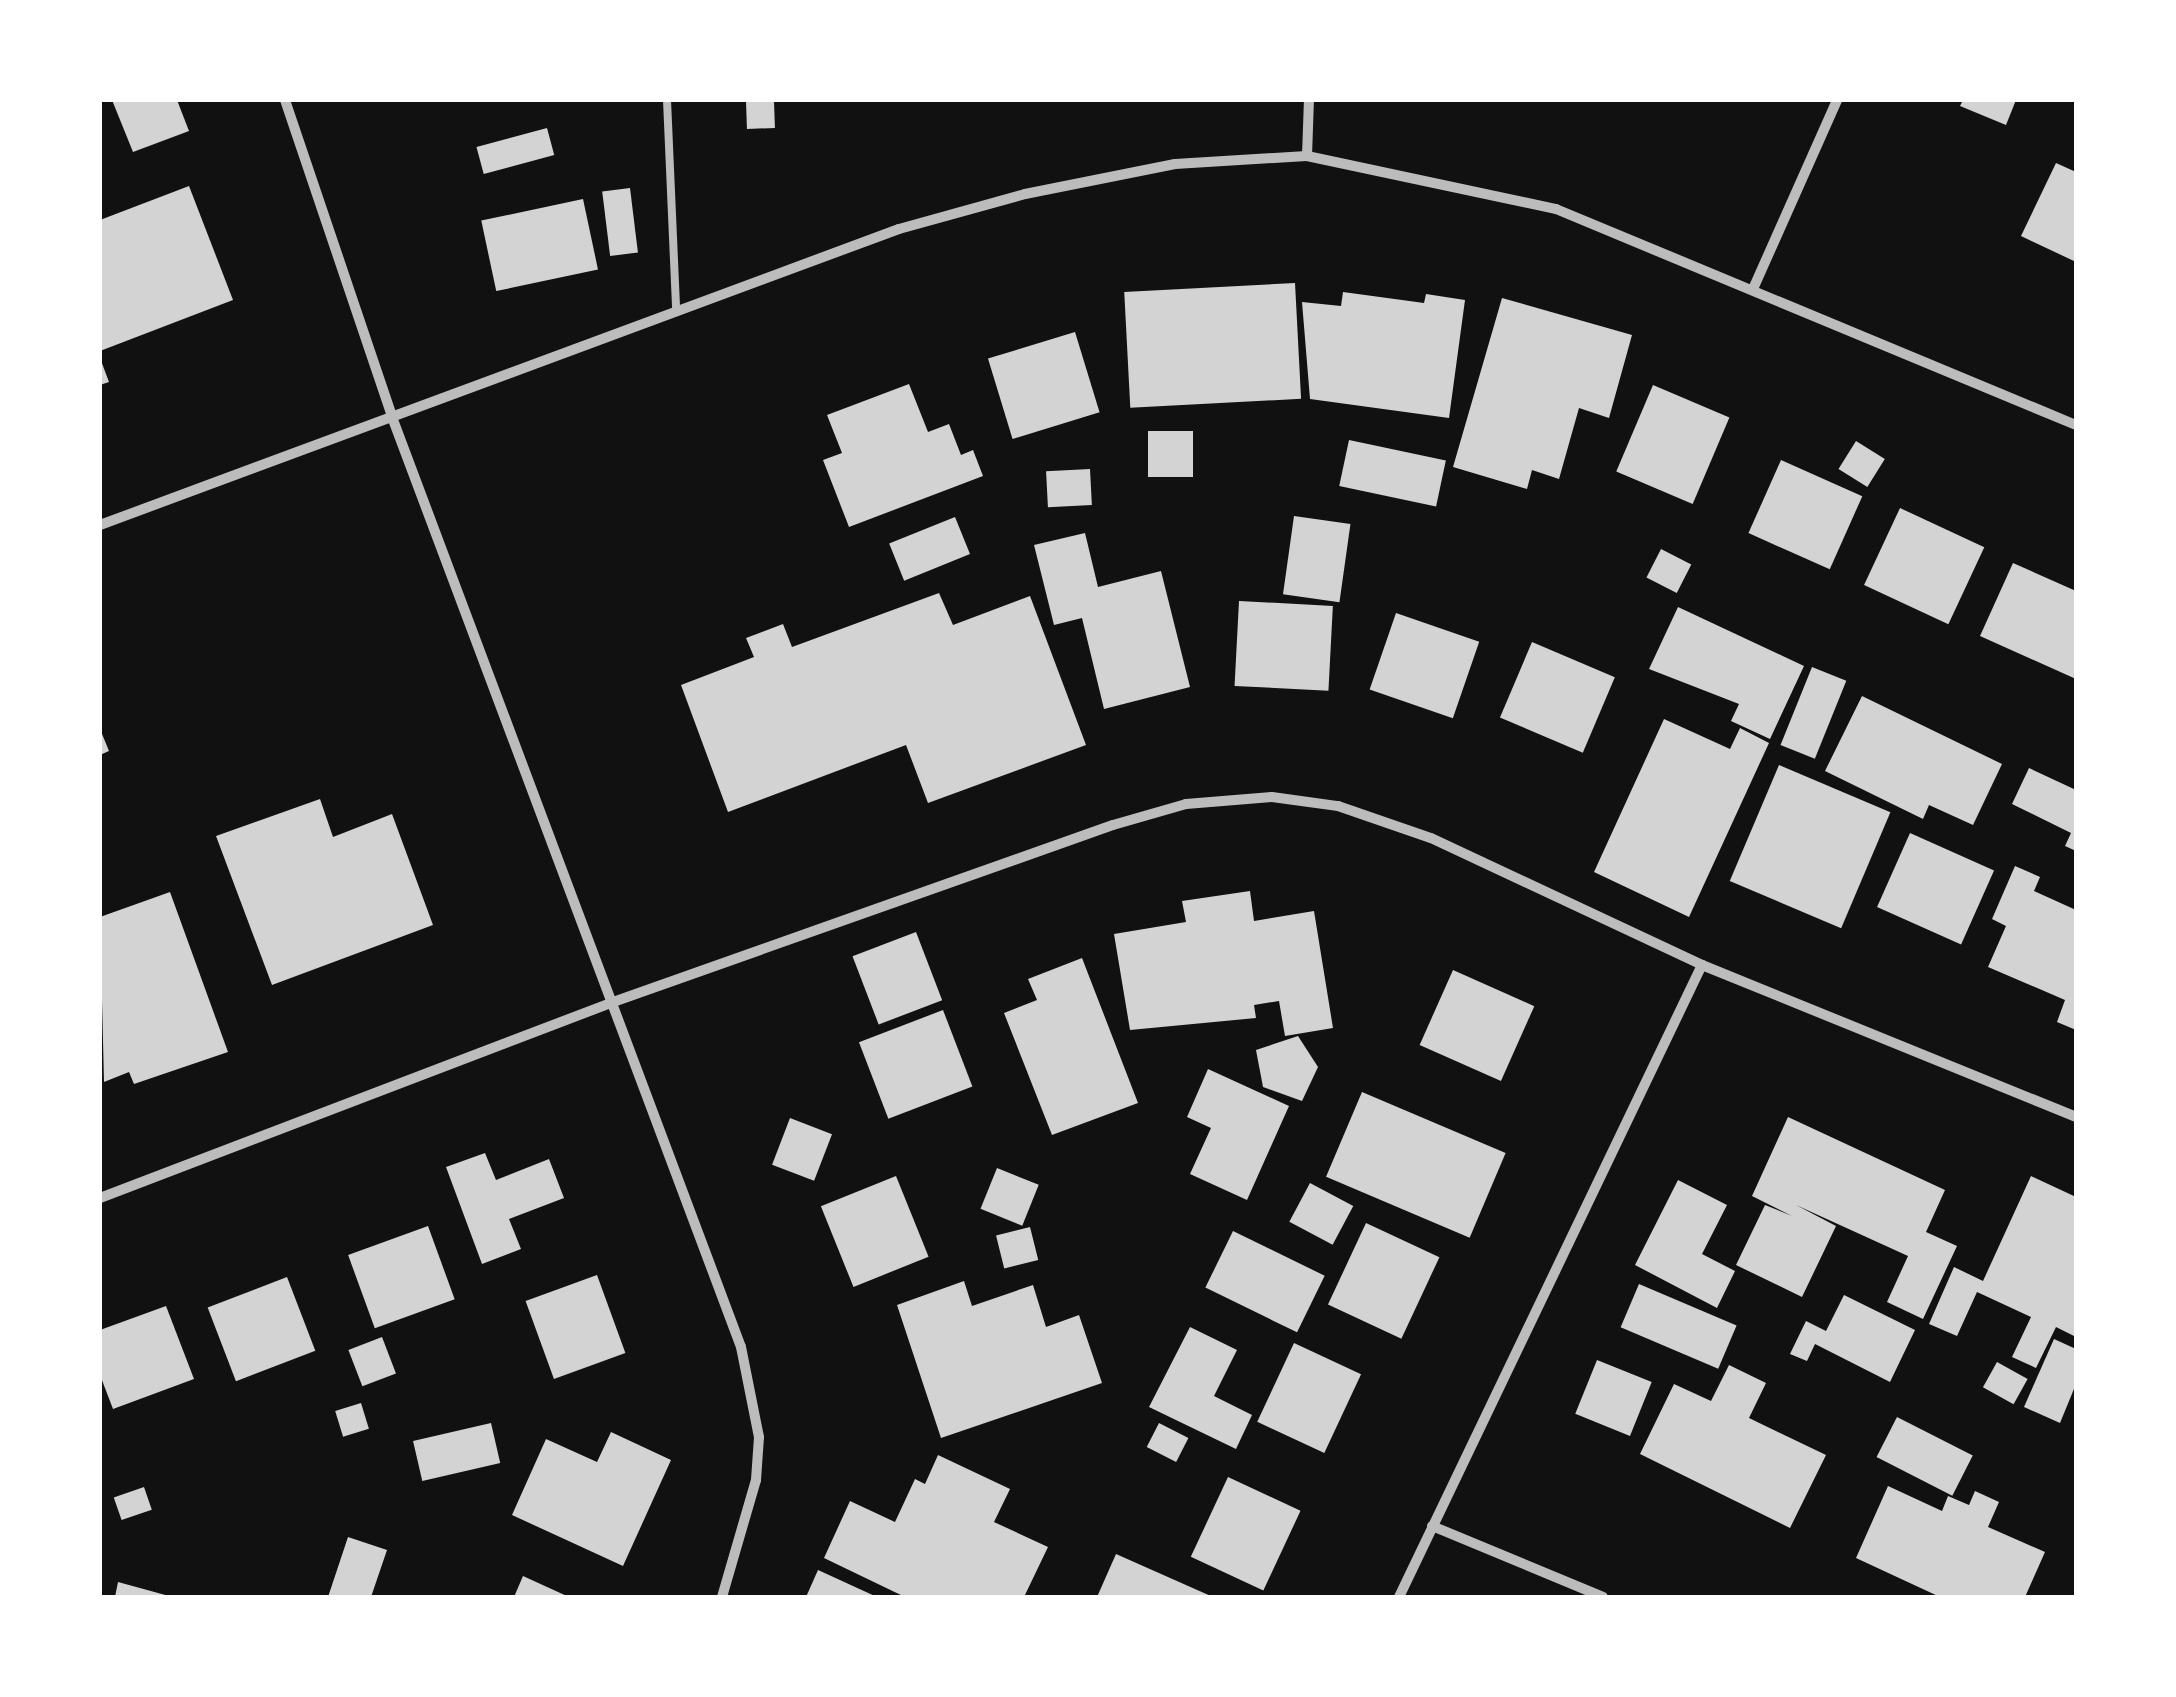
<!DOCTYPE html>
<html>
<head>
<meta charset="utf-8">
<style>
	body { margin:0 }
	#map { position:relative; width:2176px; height:1697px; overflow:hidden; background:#111; font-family:Barlow,sans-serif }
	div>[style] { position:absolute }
	.building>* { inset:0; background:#d3d3d3; transform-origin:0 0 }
	.service>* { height:8px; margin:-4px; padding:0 4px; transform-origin:4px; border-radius:4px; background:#bcbcbc }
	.minor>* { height:10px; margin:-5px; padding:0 5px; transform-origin:5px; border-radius:5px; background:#bcbcbc }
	span { translate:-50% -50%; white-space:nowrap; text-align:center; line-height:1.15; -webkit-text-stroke:8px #fff; paint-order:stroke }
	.frame { position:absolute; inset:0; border:102px solid #fff; pointer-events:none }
</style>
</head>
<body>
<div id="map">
	<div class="building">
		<i style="clip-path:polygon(112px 100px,177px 100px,189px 131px,133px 152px)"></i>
		<i style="clip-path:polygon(1963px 100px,2016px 100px,2006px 125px,1960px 106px)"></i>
		<i style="left:774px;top:101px;width:27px;height:28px;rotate:88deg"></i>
		<i style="left:547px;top:128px;width:28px;height:73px;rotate:75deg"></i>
		<i style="clip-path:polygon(2056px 163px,2076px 172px,2076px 262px,2021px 236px)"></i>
		<i style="clip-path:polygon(189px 186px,233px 300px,100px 351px,100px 220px)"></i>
		<i style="left:630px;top:188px;width:65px;height:28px;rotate:83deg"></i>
		<i style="left:583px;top:199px;width:72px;height:104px;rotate:78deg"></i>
		<i style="left:1295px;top:283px;width:116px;height:171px;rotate:87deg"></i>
		<i style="clip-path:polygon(1343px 292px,1424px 303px,1426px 294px,1465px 300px,1449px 418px,1310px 399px,1302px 302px,1341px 306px)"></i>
		<i style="clip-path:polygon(1502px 298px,1632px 335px,1609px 418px,1579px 408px,1559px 479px,1532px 470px,1527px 489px,1453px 467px)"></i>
		<i style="left:1075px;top:332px;width:84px;height:91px;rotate:73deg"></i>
		<i style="clip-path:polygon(100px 358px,109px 382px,100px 385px)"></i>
		<i style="clip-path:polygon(909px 384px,928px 432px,949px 424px,961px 455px,973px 450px,983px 476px,849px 527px,823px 460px,842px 453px,827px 415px)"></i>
		<i style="left:1653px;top:385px;width:83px;height:94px;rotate:23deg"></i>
		<i style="left:1148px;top:431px;width:45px;height:46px"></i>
		<i style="left:1349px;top:440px;width:99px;height:47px;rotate:12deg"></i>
		<i style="left:1856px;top:441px;width:34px;height:33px;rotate:32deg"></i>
		<i style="left:1781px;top:460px;width:89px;height:80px;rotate:24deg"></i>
		<i style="left:1090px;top:469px;width:36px;height:44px;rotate:87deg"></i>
		<i style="left:1900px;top:508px;width:93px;height:85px;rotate:25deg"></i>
		<i style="left:1294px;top:516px;width:57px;height:79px;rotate:8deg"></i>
		<i style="left:955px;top:517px;width:40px;height:71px;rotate:68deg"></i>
		<i style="clip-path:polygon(1085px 533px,1098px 587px,1161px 571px,1190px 687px,1104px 709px,1082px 618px,1054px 625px,1034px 545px)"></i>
		<i style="left:1661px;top:549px;width:34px;height:32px;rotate:27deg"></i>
		<i style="clip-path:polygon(2013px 563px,2076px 591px,2076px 679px,1980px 636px)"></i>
		<i style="clip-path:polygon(939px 593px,953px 625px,1030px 596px,1086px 745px,928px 803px,906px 745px,728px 812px,681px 685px,754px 657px,746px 638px,783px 624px,792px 647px)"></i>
		<i style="left:1239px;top:601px;width:94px;height:85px;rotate:3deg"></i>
		<i style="clip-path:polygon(1678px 607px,1804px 666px,1770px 739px,1731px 721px,1739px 704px,1649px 669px)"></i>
		<i style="left:1396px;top:613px;width:88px;height:81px;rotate:19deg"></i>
		<i style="left:1532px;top:642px;width:90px;height:82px;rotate:23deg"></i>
		<i style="left:1812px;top:667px;width:37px;height:84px;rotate:22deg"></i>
		<i style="clip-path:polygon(1862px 696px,2002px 764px,1973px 825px,1929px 805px,1923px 819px,1825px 771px)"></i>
		<i style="clip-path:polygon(1664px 719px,1730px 749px,1740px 728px,1769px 743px,1689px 917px,1594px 872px)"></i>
		<i style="clip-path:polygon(100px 729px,109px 751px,100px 755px)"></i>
		<i style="left:1779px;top:765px;width:121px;height:126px;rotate:23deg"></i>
		<i style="clip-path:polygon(2029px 768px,2076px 790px,2076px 851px,2065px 846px,2071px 833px,2012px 804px)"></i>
		<i style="clip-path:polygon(320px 799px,333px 837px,392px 814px,433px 925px,272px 985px,216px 836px)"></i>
		<i style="left:1910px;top:833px;width:92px;height:81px;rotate:24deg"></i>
		<i style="clip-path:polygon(2015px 866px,2040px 877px,2034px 891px,2076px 910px,2076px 1030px,2057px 1022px,2065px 1000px,1988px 967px,2006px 926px,1992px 919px)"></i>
		<i style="clip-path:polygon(1250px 891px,1254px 921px,1314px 911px,1333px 1028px,1285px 1036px,1279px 1001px,1254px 1005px,1256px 1018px,1130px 1030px,1114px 934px,1186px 922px,1182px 901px)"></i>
		<i style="clip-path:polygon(170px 892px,228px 1052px,134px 1084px,129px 1072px,104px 1082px,100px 917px)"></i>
		<i style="left:916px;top:932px;width:73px;height:68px;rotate:69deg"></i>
		<i style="clip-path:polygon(1082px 958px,1138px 1103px,1052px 1135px,1004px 1013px,1037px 1000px,1028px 979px)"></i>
		<i style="left:1453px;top:970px;width:89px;height:82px;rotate:24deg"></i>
		<i style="left:943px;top:1010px;width:82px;height:90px;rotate:69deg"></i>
		<i style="clip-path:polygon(1298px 1036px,1318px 1067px,1302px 1101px,1263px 1087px,1256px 1050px)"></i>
		<i style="clip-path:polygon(1208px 1069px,1289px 1106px,1247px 1200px,1190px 1174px,1211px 1128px,1187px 1117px)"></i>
		<i style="left:1362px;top:1092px;width:156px;height:92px;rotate:23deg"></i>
		<i style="clip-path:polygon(1788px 1117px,1945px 1190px,1926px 1232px,1957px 1246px,1923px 1319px,1887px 1302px,1908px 1256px,1796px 1205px,1836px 1226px,1802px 1297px,1736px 1265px,1765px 1205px,1792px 1216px,1752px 1196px)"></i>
		<i style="left:790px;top:1118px;width:45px;height:50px;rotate:21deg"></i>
		<i style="clip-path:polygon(485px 1153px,496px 1180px,549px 1159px,564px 1198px,509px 1219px,521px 1249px,482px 1264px,446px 1167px)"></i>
		<i style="left:997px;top:1168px;width:45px;height:44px;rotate:22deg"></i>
		<i style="left:896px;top:1176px;width:87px;height:81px;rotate:68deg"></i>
		<i style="clip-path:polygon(2031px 1176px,2076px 1197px,2076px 1337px,2056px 1327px,2036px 1368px,2012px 1357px,2031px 1317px,1977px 1292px,1957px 1336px,1929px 1324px,1954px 1267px,1983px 1281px)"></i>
		<i style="clip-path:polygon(1678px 1180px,1727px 1205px,1702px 1254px,1735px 1271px,1717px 1308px,1635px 1265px)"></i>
		<i style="left:1310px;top:1183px;width:49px;height:44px;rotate:28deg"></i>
		<i style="left:1366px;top:1223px;width:81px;height:90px;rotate:25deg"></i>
		<i style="left:428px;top:1226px;width:78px;height:85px;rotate:70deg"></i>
		<i style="left:1030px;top:1227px;width:34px;height:35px;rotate:76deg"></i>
		<i style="left:1233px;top:1231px;width:102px;height:63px;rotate:26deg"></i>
		<i style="left:597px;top:1275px;width:83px;height:76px;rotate:70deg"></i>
		<i style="left:287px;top:1277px;width:79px;height:85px;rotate:69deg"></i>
		<i style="clip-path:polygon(964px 1281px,972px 1306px,1033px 1285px,1046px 1327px,1079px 1315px,1102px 1383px,941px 1438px,897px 1305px)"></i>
		<i style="left:1639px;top:1284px;width:106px;height:47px;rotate:23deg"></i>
		<i style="clip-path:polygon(1844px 1295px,1915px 1330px,1890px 1382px,1815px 1344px,1807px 1361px,1790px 1354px,1806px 1321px,1826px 1331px)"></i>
		<i style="clip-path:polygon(166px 1306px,194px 1379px,113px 1409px,100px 1375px,100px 1330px)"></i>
		<i style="clip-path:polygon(1190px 1327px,1237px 1350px,1214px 1396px,1252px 1415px,1236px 1449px,1149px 1407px)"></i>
		<i style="left:382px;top:1337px;width:39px;height:36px;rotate:69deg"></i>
		<i style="clip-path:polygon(2054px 1339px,2076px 1349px,2076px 1384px,2060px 1423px,2024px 1407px)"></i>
		<i style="left:1294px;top:1343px;width:74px;height:87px;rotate:25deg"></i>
		<i style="left:1597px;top:1360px;width:59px;height:58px;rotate:22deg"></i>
		<i style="left:1997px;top:1362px;width:35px;height:29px;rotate:29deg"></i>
		<i style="clip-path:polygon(1729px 1365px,1766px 1383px,1749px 1418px,1826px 1455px,1790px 1528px,1640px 1454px,1674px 1384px,1711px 1401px)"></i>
		<i style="left:361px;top:1403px;width:27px;height:27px;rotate:73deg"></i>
		<i style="left:1897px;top:1417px;width:85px;height:45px;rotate:27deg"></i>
		<i style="left:491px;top:1423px;width:41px;height:80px;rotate:77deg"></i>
		<i style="left:1159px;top:1423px;width:33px;height:27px;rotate:27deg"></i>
		<i style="clip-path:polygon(611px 1432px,671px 1460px,623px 1566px,512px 1515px,546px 1439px,597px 1462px)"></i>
		<i style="clip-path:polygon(938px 1455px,1010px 1489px,994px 1522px,1048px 1547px,1024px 1597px,905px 1597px,824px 1558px,850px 1501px,895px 1522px,915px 1479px,925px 1484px)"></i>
		<i style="left:1228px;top:1477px;width:80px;height:88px;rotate:25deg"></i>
		<i style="clip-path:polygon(1888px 1486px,1942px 1511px,1948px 1496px,1969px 1505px,1975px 1491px,1999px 1502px,1988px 1527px,2045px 1552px,2025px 1597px,1940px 1597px,1856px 1558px)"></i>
		<i style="left:144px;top:1487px;width:24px;height:32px;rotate:71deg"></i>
		<i style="clip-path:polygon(348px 1537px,387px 1550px,371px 1597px,328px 1597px)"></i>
		<i style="clip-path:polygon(1116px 1554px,1213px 1597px,1097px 1597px)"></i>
		<i style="clip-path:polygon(818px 1570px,877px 1597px,806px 1597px)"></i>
		<i style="clip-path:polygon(523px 1576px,569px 1597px,514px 1597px)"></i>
		<i style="clip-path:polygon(118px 1582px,169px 1596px,169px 1597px,115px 1597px)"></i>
	</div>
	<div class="service">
		<i style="left:667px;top:100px;width:209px;rotate:87.5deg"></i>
	</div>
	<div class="minor">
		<i style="left:285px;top:100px;width:335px;rotate:71.3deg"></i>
		<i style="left:392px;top:417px;width:993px;rotate:69.43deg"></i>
		<i style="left:741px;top:1347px;width:92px;rotate:78.7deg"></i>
		<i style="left:759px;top:1437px;width:43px;rotate:94deg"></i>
		<i style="left:756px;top:1480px;width:122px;rotate:106.2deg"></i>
		<i style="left:1307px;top:156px;width:56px;rotate:-88deg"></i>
		<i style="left:1753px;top:289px;width:207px;rotate:-66deg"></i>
		<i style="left:100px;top:525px;width:852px;rotate:-20.33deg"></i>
		<i style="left:899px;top:229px;width:131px;rotate:-15.5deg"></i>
		<i style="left:1025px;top:194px;width:153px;rotate:-11.3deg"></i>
		<i style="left:1175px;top:164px;width:132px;rotate:-3.5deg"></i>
		<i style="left:1307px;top:156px;width:255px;rotate:12deg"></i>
		<i style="left:1556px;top:209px;width:563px;rotate:22.56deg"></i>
		<i style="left:100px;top:1198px;width:552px;rotate:-20.9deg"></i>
		<i style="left:616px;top:1001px;width:527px;rotate:-19.5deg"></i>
		<i style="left:1113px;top:825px;width:76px;rotate:-16deg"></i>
		<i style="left:1186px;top:804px;width:86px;rotate:-4.7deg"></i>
		<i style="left:1272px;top:797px;width:67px;rotate:7.8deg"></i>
		<i style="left:1338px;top:806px;width:98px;rotate:19deg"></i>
		<i style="left:1431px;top:838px;width:299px;rotate:25.1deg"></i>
		<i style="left:1702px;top:965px;width:404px;rotate:22.1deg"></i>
		<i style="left:1432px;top:1526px;width:185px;rotate:22.5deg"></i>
		<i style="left:1399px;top:1597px;width:701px;rotate:-64.39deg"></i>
	</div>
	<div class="frame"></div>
</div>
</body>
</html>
